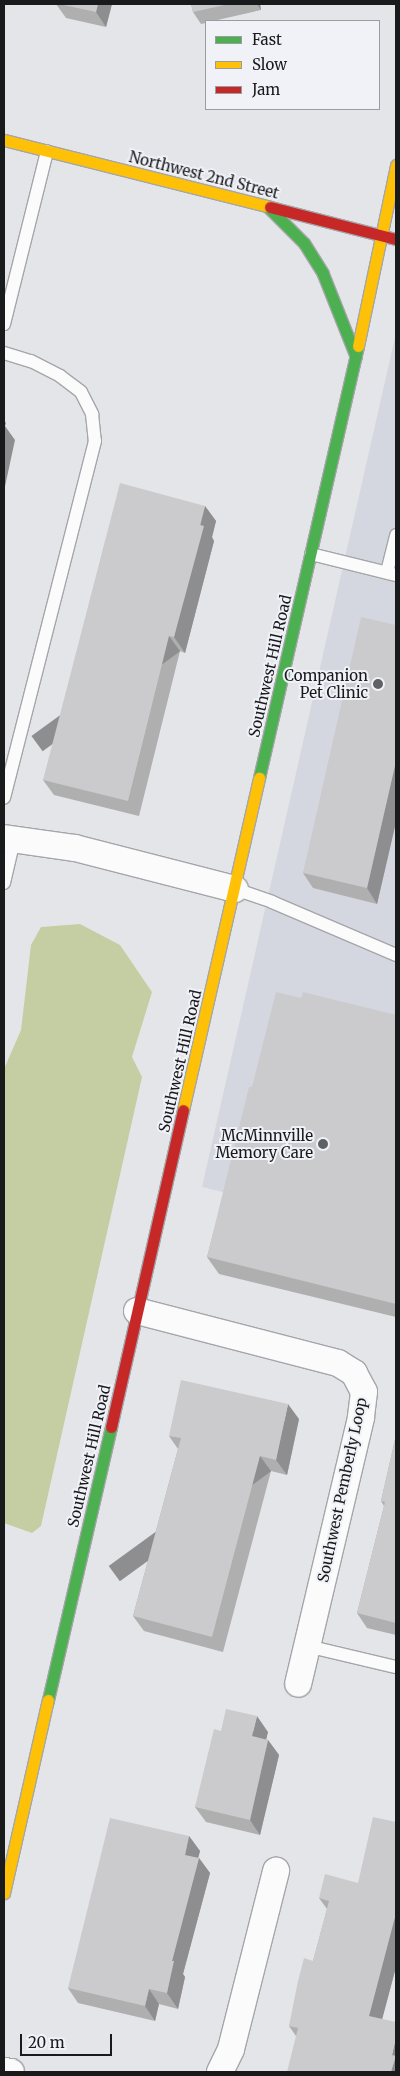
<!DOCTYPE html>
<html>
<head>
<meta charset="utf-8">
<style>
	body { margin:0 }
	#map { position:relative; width:400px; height:2076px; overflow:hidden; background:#e4e5e9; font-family:Merriweather,serif }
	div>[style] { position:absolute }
	.built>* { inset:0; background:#d5d7e0 }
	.green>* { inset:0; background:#c5cea3 }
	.roads { filter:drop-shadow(1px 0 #a5a6a9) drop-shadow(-1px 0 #a5a6a9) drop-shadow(0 1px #a5a6a9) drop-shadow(0 -1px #a5a6a9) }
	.lane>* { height:12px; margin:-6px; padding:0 6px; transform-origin:6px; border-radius:6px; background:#fbfbfc }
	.street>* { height:26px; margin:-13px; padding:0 13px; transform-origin:13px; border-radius:13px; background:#fbfbfc }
	.fast>* { height:11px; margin:-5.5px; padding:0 5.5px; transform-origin:5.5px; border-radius:5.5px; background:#4caf50 }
	.slow>* { height:11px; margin:-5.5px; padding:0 5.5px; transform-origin:5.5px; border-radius:5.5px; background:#ffc107 }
	.jam>* { height:11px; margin:-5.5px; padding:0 5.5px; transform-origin:5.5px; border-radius:5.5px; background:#c62828 }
	.wall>* { inset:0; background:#afafb0 }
	.shaded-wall>* { inset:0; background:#8e8e90; transform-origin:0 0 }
	.building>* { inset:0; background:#cbcbcd }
	.dots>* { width:14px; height:14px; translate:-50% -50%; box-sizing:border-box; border:2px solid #f0f2f8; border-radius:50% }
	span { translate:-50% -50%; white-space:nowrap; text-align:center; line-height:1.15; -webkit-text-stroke:4px #f0f2f8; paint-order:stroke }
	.street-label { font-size:15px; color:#191a1c }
	.poi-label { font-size:15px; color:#191a1c }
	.right { translate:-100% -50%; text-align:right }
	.frame { position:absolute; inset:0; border:5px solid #191a1c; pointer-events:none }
	.legend { position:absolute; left:205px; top:20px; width:175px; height:90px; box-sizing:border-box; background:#f0f2f8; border:1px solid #9a9ca0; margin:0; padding:6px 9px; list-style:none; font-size:15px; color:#191a1c }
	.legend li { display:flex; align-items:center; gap:10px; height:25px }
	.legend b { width:25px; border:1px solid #9a9ca0 }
	.scale { position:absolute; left:20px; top:2034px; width:92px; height:22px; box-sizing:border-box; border:2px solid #191a1c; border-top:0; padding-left:6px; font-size:15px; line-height:18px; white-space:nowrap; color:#191a1c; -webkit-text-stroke:4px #f0f2f8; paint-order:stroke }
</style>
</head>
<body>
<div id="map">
	<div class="built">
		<i style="clip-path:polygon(396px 333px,396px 1234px,202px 1187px)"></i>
	</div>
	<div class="green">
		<i style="clip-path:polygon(80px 924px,120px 945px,152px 992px,132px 1057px,142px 1077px,41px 1526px,32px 1533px,4px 1523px,4px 1069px,21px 1030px,31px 945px,41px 927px)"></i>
	</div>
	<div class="roads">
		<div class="lane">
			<i style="left:4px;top:324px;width:178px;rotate:-76deg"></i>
			<i style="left:4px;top:353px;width:28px;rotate:17deg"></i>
			<i style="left:31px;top:361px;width:33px;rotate:27deg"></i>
			<i style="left:60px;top:376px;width:26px;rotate:37deg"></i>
			<i style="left:81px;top:392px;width:25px;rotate:63deg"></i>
			<i style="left:92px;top:414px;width:27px;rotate:84deg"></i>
			<i style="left:95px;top:441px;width:368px;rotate:104.3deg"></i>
			<i style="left:311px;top:554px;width:88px;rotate:13.9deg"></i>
			<i style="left:387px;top:572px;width:38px;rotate:-76deg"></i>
			<i style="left:4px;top:883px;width:44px;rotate:-76.9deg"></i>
			<i style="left:235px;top:889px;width:39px;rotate:19deg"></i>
			<i style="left:272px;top:902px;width:135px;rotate:23.1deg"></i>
			<i style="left:307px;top:1646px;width:91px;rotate:13.3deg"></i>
		</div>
		<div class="street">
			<i style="left:4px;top:838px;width:72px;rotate:8deg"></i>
			<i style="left:75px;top:848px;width:165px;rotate:14.4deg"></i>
			<i style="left:137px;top:1311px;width:208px;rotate:14.5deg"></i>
			<i style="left:338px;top:1363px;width:19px;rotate:32deg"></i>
			<i style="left:354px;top:1373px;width:21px;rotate:62deg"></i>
			<i style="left:364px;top:1392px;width:26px;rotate:97deg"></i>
			<i style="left:361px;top:1418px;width:273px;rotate:103.3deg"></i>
			<i style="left:4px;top:2071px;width:7px;rotate:8deg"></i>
			<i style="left:220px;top:2072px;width:25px;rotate:-64deg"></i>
			<i style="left:231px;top:2049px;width:184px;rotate:-75.8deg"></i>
		</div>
		<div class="fast">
			<i style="left:267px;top:206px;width:52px;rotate:45deg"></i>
			<i style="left:304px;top:243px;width:36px;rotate:58deg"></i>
			<i style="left:323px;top:274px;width:89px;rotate:68.3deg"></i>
			<i style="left:259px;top:778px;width:443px;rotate:-77.1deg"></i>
			<i style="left:48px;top:1700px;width:280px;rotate:-77deg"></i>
		</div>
		<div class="slow">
			<i style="left:4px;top:140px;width:274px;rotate:14.1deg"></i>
			<i style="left:358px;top:346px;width:185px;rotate:-78.1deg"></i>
			<i style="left:183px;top:1110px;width:341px;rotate:-77.1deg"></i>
			<i style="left:4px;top:1893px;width:198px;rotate:-77.2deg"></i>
		</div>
		<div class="jam">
			<i style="left:270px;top:207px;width:130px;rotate:14.3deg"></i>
			<i style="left:111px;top:1427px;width:325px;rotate:-77.2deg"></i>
		</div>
	</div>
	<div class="wall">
		<i style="clip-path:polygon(56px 4px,112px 4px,106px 27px,66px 18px)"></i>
		<i style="clip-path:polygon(191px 4px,260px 4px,261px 10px,213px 21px,206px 21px,206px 23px,201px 24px,193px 12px)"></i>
		<i style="clip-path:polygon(205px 506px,216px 521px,212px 537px,214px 541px,185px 653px,180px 651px,139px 816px,54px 795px,43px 780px)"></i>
		<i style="clip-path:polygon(396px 625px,396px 822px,377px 904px,313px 888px,303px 873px)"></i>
		<i style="clip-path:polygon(301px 998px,396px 1015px,396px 1317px,219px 1274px,207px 1257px,252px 1087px)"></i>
		<i style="clip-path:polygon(299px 1419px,287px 1475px,271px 1471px,223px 1652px,144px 1631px,133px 1616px,178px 1449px,169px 1436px)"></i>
		<i style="clip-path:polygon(396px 1435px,396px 1635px,367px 1628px,357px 1613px,384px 1506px,381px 1501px)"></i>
		<i style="clip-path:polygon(221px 1731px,268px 1732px,266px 1739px,268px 1740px,279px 1755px,260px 1835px,206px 1822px,195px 1807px)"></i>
		<i style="clip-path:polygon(396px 1822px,396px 1967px,382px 2019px,296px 2036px,289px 2026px,313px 1961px,327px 1909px,319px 1898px,358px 1883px)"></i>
		<i style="clip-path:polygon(189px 1836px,200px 1851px,198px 1858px,199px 1858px,210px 1873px,183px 1974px,185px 1977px,178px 2009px,159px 2004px,155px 2021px,78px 2003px,68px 1988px)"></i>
	</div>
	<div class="shaded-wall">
		<i style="clip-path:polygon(98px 4px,112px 4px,106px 27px,96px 12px)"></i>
		<i style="clip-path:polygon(257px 4px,260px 4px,261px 10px)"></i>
		<i style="clip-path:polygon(4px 420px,6px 423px,5px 426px,15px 440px,4px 491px)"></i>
		<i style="clip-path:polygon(205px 506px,216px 521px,212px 537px,214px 541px,185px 653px,174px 637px)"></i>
		<i style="left:169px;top:636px;width:19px;height:170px;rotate:54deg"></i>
		<i style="clip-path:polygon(396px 761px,396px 822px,377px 904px,367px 888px)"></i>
		<i style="clip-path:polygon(288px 1404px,299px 1419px,287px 1475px,276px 1460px)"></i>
		<i style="left:260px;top:1456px;width:19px;height:187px;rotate:54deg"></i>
		<i style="clip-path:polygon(257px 1716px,268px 1732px,263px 1752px,252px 1736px)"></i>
		<i style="clip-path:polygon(268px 1740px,279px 1755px,260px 1835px,250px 1820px)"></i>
		<i style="clip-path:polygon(189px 1836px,200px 1851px,195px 1870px,185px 1855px)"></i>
		<i style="clip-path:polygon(199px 1858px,210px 1873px,183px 1974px,185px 1977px,178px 2009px,167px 1993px,172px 1961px)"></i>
		<i style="clip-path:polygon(396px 1913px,396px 1967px,379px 2031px,369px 2016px)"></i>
		<i style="clip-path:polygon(149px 1989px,159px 2004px,155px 2021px,145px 2006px)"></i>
		<i style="clip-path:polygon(396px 2037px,396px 2072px,391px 2072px,392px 2055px)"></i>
	</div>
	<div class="building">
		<i style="clip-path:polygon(59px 4px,98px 4px,96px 12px)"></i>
		<i style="clip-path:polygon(191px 4px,229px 4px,193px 12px)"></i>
		<i style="clip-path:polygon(120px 483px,205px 506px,200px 525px,204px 526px,174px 637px,169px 636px,128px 801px,43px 780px)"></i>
		<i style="clip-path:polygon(361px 617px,396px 625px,396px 761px,367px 888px,303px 873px)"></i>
		<i style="clip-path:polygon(276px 992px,301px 998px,303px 992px,396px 1015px,396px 1304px,207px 1257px,249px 1087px,252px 1087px)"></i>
		<i style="clip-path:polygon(181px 1380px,288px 1404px,276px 1460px,260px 1456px,212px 1637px,133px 1616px,181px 1438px,169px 1436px)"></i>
		<i style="clip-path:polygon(396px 1435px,396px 1623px,357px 1613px,385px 1502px,381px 1501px)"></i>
		<i style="clip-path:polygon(226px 1709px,257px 1716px,252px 1736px,268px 1740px,250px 1820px,195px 1807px,214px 1729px,221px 1731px)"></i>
		<i style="clip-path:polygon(373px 1817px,396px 1822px,396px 1913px,369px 2016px,396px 2022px,396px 2037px,392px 2055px,396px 2056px,391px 2072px,287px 2072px,298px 2028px,289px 2026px,298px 1981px,304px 1958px,313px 1961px,329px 1901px,319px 1898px,325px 1874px,358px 1883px)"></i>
		<i style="clip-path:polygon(110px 1818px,189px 1836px,185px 1855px,199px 1858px,172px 1961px,174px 1961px,167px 1993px,149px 1989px,145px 2006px,68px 1988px)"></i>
	</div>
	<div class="dots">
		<i style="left:378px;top:684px;background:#606164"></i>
		<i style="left:323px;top:1144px;background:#606164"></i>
	</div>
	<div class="street-label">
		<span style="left:204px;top:175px;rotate:14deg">Northwest 2nd Street</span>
		<span style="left:270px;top:666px;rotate:-77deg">Southwest Hill Road</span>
		<span style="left:180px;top:1061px;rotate:-77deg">Southwest Hill Road</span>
		<span style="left:89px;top:1456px;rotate:-77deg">Southwest Hill Road</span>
		<span style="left:342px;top:1490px;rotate:-78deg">Southwest Pemberly Loop</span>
	</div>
	<div class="poi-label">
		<span class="right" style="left:368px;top:684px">Companion<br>Pet Clinic</span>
		<span class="right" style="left:313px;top:1144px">McMinnville<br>Memory Care</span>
	</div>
	<div class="frame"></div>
	<ul class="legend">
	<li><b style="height:6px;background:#4caf50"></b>Fast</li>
	<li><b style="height:6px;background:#ffc107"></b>Slow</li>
	<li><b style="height:6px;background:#c62828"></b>Jam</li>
	</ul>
	<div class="scale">20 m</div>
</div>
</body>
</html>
